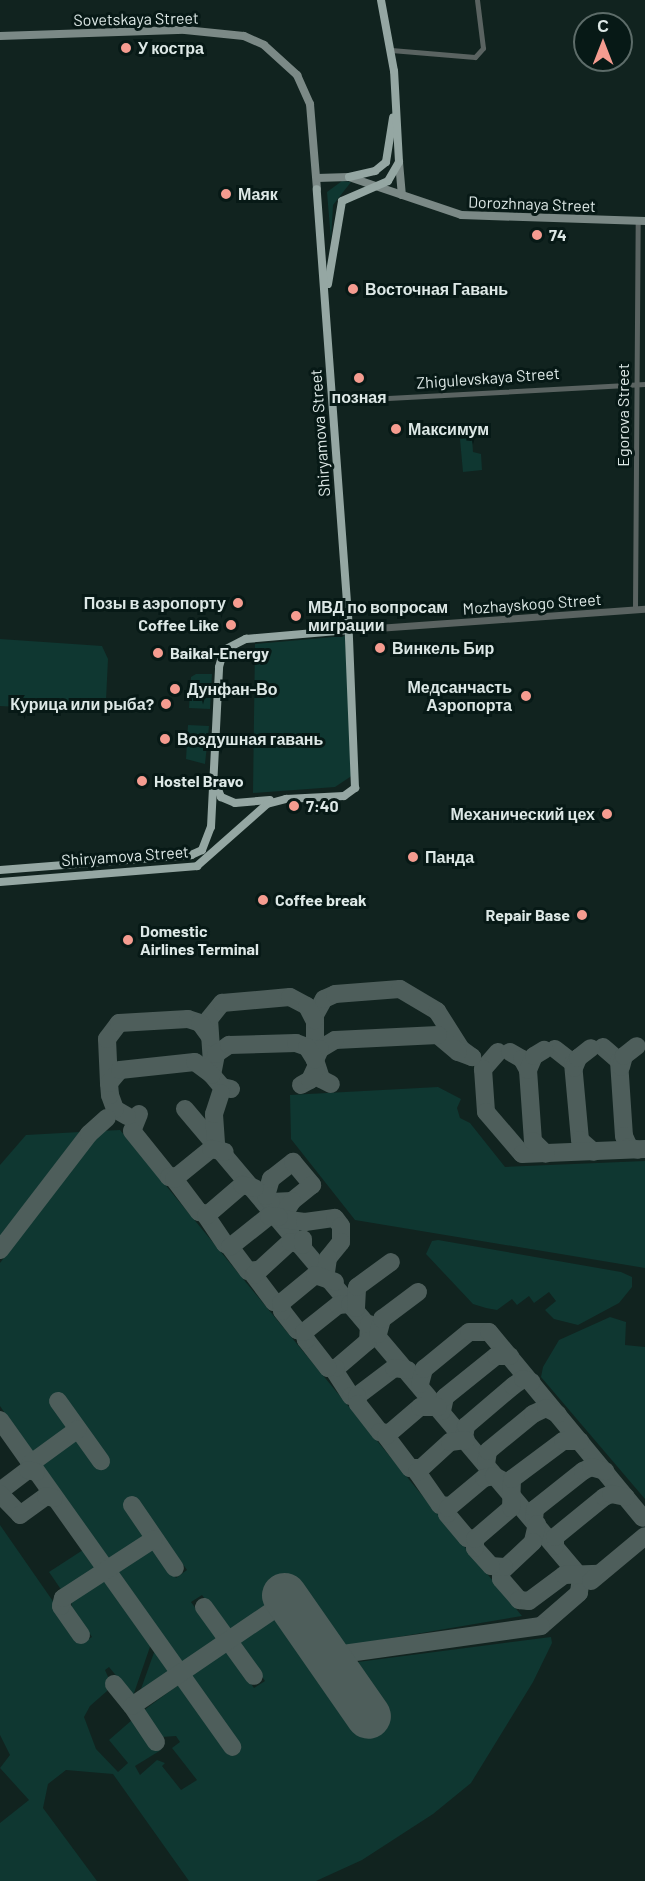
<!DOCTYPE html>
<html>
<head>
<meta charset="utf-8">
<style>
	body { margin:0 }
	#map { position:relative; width:645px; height:1881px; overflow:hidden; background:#11231f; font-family:Barlow,sans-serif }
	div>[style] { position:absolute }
	.green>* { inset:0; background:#0f3731 }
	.taxiway>* { height:18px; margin:-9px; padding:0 9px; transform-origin:9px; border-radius:9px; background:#4e5e5b }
	.runway>* { height:45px; margin:-22.5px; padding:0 22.5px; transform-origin:22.5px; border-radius:22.5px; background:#4e5e5b }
	.minor>* { height:5px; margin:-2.5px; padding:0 2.5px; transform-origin:2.5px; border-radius:2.5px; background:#5a6361 }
	.tertiary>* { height:7px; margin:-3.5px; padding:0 3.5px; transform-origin:3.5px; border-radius:3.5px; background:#5a6361 }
	.secondary>* { height:8px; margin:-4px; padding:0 4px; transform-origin:4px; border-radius:4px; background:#7b8986 }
	.primary>* { height:8px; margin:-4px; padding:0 4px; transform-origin:4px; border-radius:4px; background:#95a7a3 }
	.dots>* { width:16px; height:16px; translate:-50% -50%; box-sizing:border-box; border:3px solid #071916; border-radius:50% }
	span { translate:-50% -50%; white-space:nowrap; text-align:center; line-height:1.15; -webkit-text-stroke:6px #071916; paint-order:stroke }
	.street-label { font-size:16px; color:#dde8e6 }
	.poi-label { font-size:16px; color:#dde8e6; font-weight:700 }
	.left { translate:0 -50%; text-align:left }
	.right { translate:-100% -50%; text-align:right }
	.north { position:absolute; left:573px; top:12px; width:60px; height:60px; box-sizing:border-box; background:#071916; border:2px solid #5d6c69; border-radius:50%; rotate:0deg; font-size:16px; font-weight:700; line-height:24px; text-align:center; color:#dde8e6 }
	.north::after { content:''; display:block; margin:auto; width:21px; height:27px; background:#f59c90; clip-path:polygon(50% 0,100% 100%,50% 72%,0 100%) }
</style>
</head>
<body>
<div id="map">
	<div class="green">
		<i style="clip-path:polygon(342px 181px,351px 182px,333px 205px,331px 240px,327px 192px)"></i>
		<i style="clip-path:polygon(472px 438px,473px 452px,481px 454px,482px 470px,463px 472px,460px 439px)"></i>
		<i style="clip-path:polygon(345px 636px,353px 775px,335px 787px,253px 793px,255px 644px)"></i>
		<i style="clip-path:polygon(0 639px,102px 646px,108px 659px,106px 700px,95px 711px,0 706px)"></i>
		<i style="clip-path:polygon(196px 674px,212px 674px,210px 709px,189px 708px,191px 677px)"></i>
		<i style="clip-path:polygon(188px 725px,209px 726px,205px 764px,186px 759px)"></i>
		<i style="clip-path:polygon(438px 1087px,461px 1099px,457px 1108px,460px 1118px,470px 1123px,505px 1167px,645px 1161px,645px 1268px,355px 1220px,291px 1139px,290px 1095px)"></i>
		<i style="clip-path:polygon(120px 1130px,522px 1616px,339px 1647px,286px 1573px,272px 1583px,284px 1600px,232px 1634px,202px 1595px,191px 1602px,220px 1642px,184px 1668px,117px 1575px,117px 1568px,152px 1543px,176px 1578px,187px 1570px,135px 1497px,125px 1505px,148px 1537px,114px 1560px,107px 1560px,39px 1464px,75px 1435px,100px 1469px,109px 1462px,60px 1393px,50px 1399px,71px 1430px,35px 1457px,0 1406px,0 1263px,99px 1131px)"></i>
		<i style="clip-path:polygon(80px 1132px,0 1236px,0 1165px,26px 1135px)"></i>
		<i style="clip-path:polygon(438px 1240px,621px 1272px,632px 1277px,632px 1287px,619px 1303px,578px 1325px,554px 1319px,545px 1310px,556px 1301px,549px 1292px,534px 1303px,529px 1296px,517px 1305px,512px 1299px,497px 1310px,486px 1308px,473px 1304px,426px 1254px,432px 1241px)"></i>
		<i style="clip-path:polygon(610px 1317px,626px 1322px,625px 1345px,645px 1347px,645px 1499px,541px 1377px,543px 1367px,559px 1340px)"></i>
		<i style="clip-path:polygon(0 1525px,82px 1643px,92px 1637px,72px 1608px,71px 1601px,102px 1579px,109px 1580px,152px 1641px,133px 1696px,109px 1667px,105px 1670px,109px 1679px,107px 1691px,90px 1706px,84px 1717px,96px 1749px,118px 1772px,128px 1763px,109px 1740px,132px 1720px,161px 1750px,135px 1766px,140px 1775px,157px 1760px,165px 1763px,162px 1766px,181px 1790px,197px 1780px,172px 1748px,180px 1742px,176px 1736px,162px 1737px,144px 1710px,181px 1683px,234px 1756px,238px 1754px,239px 1747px,189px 1676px,227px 1650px,254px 1688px,265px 1681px,238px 1643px,274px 1619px,282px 1618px,357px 1724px,365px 1726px,381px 1715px,381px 1708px,350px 1663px,551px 1637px,552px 1643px,533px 1682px,471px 1783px,433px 1814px,362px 1860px,316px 1881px,189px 1881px,113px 1774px,66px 1770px,48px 1784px,43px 1808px,97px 1881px,0 1881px,0 1823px,29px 1800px,0 1768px,10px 1755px,0 1735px)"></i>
		<i style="clip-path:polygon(86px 1548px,99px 1565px,99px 1570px,68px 1593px,62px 1591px,49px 1572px)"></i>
		<i style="clip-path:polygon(156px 1647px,174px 1671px,173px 1675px,137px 1700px)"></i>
	</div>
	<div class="taxiway">
		<i style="left:603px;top:1047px;width:21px;rotate:41deg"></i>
		<i style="left:619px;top:1061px;width:75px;rotate:86.2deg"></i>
		<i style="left:624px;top:1136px;width:12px;rotate:66deg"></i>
		<i style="left:629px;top:1147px;width:9px;rotate:18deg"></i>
		<i style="left:555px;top:1049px;width:23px;rotate:38deg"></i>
		<i style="left:573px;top:1063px;width:77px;rotate:84.8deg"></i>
		<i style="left:580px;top:1140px;width:18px;rotate:41deg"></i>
		<i style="left:498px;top:1052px;width:23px;rotate:131deg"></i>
		<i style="left:483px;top:1069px;width:43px;rotate:86deg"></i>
		<i style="left:486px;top:1112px;width:55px;rotate:49.4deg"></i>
		<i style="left:522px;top:1154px;width:123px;rotate:-2.3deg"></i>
		<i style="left:510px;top:1052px;width:14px;rotate:30deg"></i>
		<i style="left:522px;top:1059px;width:13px;rotate:61deg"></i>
		<i style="left:528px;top:1070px;width:71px;rotate:86deg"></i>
		<i style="left:533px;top:1141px;width:18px;rotate:45deg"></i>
		<i style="left:315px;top:1060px;width:45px;rotate:-90deg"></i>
		<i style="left:315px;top:1015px;width:18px;rotate:-61deg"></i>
		<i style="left:324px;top:999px;width:12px;rotate:-24deg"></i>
		<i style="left:335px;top:994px;width:65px;rotate:-4.4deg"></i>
		<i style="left:400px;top:989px;width:43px;rotate:30.7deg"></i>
		<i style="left:437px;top:1011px;width:45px;rotate:57.7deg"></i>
		<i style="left:461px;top:1049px;width:14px;rotate:36deg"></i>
		<i style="left:472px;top:1057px;width:15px;rotate:-160deg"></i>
		<i style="left:458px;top:1052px;width:26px;rotate:-140deg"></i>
		<i style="left:438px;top:1035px;width:103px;rotate:177.2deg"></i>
		<i style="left:335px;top:1040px;width:17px;rotate:149deg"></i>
		<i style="left:320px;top:1049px;width:12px;rotate:114deg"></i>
		<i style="left:315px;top:1060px;width:20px;rotate:72deg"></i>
		<i style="left:321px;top:1079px;width:11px;rotate:27deg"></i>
		<i style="left:212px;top:1063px;width:44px;rotate:-93.9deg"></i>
		<i style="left:209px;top:1019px;width:21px;rotate:-51deg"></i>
		<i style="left:222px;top:1003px;width:68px;rotate:-5deg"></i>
		<i style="left:290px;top:997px;width:19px;rotate:28deg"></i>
		<i style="left:307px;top:1006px;width:16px;rotate:63deg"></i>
		<i style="left:621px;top:1067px;width:11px;rotate:-75deg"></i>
		<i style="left:624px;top:1056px;width:16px;rotate:-38deg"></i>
		<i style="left:574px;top:1068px;width:11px;rotate:-68deg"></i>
		<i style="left:578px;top:1058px;width:16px;rotate:-38deg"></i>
		<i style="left:528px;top:1070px;width:15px;rotate:-67deg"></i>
		<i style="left:534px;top:1056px;width:12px;rotate:-31deg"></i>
		<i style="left:109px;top:1083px;width:44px;rotate:-92.6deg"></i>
		<i style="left:107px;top:1039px;width:20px;rotate:-53deg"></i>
		<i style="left:119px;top:1023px;width:69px;rotate:-3.3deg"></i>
		<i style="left:188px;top:1019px;width:13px;rotate:18deg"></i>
		<i style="left:200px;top:1023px;width:17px;rotate:54deg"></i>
		<i style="left:301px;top:1085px;width:10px;rotate:-29deg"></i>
		<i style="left:310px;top:1080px;width:14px;rotate:-65deg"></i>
		<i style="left:231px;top:1089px;width:9px;rotate:-167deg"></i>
		<i style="left:222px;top:1087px;width:16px;rotate:-130deg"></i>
		<i style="left:212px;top:1075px;width:21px;rotate:-79deg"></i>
		<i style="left:216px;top:1054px;width:16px;rotate:-35deg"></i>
		<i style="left:229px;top:1045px;width:67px;rotate:-1.7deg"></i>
		<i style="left:296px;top:1043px;width:12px;rotate:20deg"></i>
		<i style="left:307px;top:1047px;width:15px;rotate:58deg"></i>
		<i style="left:185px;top:1109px;width:614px;rotate:49.82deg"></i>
		<i style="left:581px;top:1578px;width:15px;rotate:98deg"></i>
		<i style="left:579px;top:1593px;width:50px;rotate:139deg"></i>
		<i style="left:541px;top:1626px;width:216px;rotate:172deg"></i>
		<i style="left:139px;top:1114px;width:18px;rotate:112deg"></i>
		<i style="left:132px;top:1131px;width:59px;rotate:51.2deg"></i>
		<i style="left:169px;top:1177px;width:6px;rotate:-9deg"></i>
		<i style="left:127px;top:1116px;width:14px;rotate:-150deg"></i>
		<i style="left:115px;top:1109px;width:15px;rotate:-110deg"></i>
		<i style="left:110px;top:1095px;width:12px;rotate:-95deg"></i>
		<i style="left:109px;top:1083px;width:17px;rotate:-50deg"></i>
		<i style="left:120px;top:1070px;width:75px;rotate:-6.1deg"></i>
		<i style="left:195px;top:1062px;width:21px;rotate:37deg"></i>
		<i style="left:216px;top:1143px;width:29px;rotate:-94deg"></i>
		<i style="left:214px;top:1114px;width:22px;rotate:-72deg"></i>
		<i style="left:292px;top:1201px;width:21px;rotate:177deg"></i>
		<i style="left:271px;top:1202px;width:8px;rotate:-130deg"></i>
		<i style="left:266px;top:1196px;width:18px;rotate:-74deg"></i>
		<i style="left:271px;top:1179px;width:28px;rotate:-38deg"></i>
		<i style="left:293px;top:1162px;width:30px;rotate:50deg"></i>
		<i style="left:312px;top:1185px;width:26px;rotate:141deg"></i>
		<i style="left:292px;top:1201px;width:21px;rotate:121deg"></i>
		<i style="left:281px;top:1219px;width:24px;rotate:7deg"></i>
		<i style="left:305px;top:1222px;width:30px;rotate:-8deg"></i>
		<i style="left:335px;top:1218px;width:10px;rotate:53deg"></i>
		<i style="left:341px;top:1226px;width:16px;rotate:90deg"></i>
		<i style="left:341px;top:1242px;width:21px;rotate:129deg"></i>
		<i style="left:328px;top:1258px;width:15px;rotate:98deg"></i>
		<i style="left:207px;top:1214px;width:8px;rotate:-166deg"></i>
		<i style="left:199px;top:1212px;width:41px;rotate:-127.1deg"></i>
		<i style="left:174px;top:1179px;width:48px;rotate:-39deg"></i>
		<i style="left:211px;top:1149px;width:14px;rotate:12deg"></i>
		<i style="left:231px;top:1246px;width:6px;rotate:-162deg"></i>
		<i style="left:225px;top:1244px;width:34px;rotate:-124deg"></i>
		<i style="left:206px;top:1216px;width:48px;rotate:-40.7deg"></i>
		<i style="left:242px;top:1185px;width:13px;rotate:13deg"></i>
		<i style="left:0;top:1250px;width:146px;rotate:-52.5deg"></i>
		<i style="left:89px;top:1134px;width:24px;rotate:-42deg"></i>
		<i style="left:257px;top:1270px;width:9px;rotate:174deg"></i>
		<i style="left:248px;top:1271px;width:30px;rotate:-127deg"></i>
		<i style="left:230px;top:1247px;width:50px;rotate:-38.5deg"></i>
		<i style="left:269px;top:1216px;width:10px;rotate:6deg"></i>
		<i style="left:281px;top:1303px;width:7px;rotate:-172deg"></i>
		<i style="left:274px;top:1302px;width:34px;rotate:-127deg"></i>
		<i style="left:254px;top:1275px;width:49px;rotate:-42.5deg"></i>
		<i style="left:290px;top:1242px;width:13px;rotate:13deg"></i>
		<i style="left:303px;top:1245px;width:6px;rotate:-90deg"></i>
		<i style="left:369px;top:1324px;width:17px;rotate:93deg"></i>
		<i style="left:368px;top:1341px;width:45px;rotate:139.5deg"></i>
		<i style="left:334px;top:1370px;width:31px;rotate:57deg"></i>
		<i style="left:351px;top:1396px;width:6px"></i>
		<i style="left:357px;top:1396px;width:46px;rotate:-37.1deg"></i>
		<i style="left:394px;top:1368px;width:14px;rotate:8deg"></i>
		<i style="left:304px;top:1332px;width:7px;rotate:-164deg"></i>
		<i style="left:297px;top:1330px;width:24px;rotate:-128deg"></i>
		<i style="left:282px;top:1311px;width:8px;rotate:-97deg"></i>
		<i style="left:281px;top:1303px;width:44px;rotate:-39.5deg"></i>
		<i style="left:315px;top:1275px;width:21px;rotate:19deg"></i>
		<i style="left:378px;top:1334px;width:16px;rotate:-75deg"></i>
		<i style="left:382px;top:1319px;width:45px;rotate:-36.9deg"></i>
		<i style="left:336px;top:1368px;width:8px;rotate:180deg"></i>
		<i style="left:328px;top:1368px;width:36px;rotate:-128deg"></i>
		<i style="left:306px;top:1340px;width:8px;rotate:-104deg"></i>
		<i style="left:304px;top:1332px;width:43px;rotate:-38.5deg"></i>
		<i style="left:338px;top:1305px;width:12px;rotate:-5deg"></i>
		<i style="left:350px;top:1304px;width:7px;rotate:34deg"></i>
		<i style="left:356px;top:1308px;width:21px;rotate:-87deg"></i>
		<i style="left:357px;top:1287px;width:42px;rotate:-36.3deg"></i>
		<i style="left:420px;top:1384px;width:16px;rotate:-75deg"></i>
		<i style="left:424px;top:1369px;width:58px;rotate:-39.4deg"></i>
		<i style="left:469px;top:1332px;width:20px"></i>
		<i style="left:489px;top:1332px;width:241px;rotate:50.4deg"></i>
		<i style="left:357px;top:1396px;width:8px;rotate:83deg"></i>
		<i style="left:358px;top:1404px;width:36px;rotate:52deg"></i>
		<i style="left:380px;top:1432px;width:7px;rotate:8deg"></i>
		<i style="left:58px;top:1401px;width:74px;rotate:54.4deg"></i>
		<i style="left:442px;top:1411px;width:14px;rotate:-78deg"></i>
		<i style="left:445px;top:1397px;width:65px;rotate:-38.8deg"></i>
		<i style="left:496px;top:1356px;width:14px"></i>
		<i style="left:0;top:1420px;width:401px;rotate:54.6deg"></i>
		<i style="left:464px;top:1438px;width:12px;rotate:-81deg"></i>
		<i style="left:466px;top:1426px;width:62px;rotate:-40.4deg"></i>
		<i style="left:513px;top:1386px;width:12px;rotate:-35deg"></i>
		<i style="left:523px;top:1379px;width:9px;rotate:18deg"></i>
		<i style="left:30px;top:1464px;width:59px;rotate:-36.1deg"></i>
		<i style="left:486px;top:1464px;width:13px;rotate:-81deg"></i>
		<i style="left:488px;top:1451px;width:58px;rotate:-39.4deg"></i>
		<i style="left:533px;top:1414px;width:14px;rotate:-25deg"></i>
		<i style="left:546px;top:1408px;width:13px;rotate:27deg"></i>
		<i style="left:419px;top:1468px;width:9px;rotate:180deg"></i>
		<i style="left:410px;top:1468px;width:40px;rotate:-127deg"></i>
		<i style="left:386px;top:1436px;width:45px;rotate:-40.5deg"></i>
		<i style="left:420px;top:1407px;width:18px"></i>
		<i style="left:0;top:1491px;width:35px;rotate:-37deg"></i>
		<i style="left:28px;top:1470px;width:8px;rotate:14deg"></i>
		<i style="left:0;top:1494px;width:29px;rotate:46deg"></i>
		<i style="left:20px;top:1515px;width:32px;rotate:-36deg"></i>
		<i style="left:46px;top:1496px;width:8px;rotate:14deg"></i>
		<i style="left:132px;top:1505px;width:76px;rotate:55.7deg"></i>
		<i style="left:449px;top:1506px;width:9px;rotate:-174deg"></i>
		<i style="left:440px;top:1505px;width:40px;rotate:-124.9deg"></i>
		<i style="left:417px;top:1472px;width:45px;rotate:-42.3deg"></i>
		<i style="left:450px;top:1442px;width:16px;rotate:-7deg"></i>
		<i style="left:534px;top:1520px;width:11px;rotate:-85deg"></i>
		<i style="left:535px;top:1509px;width:61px;rotate:-38.4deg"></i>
		<i style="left:583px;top:1471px;width:9px;rotate:-27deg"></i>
		<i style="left:591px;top:1467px;width:15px;rotate:16deg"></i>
		<i style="left:537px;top:1524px;width:18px;rotate:103deg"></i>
		<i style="left:533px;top:1542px;width:44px;rotate:136.8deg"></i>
		<i style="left:501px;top:1572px;width:7px;rotate:90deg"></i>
		<i style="left:501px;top:1579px;width:28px;rotate:49deg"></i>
		<i style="left:519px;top:1600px;width:10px;rotate:6deg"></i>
		<i style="left:529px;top:1601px;width:44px;rotate:-36.6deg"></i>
		<i style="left:564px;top:1575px;width:35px;rotate:-2deg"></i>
		<i style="left:475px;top:1539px;width:8px;rotate:-173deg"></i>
		<i style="left:467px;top:1538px;width:31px;rotate:-130deg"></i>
		<i style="left:447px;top:1514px;width:6px;rotate:-81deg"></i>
		<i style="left:448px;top:1508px;width:47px;rotate:-39.8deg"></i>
		<i style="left:484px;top:1478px;width:10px;rotate:-11deg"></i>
		<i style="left:494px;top:1476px;width:11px;rotate:27deg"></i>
		<i style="left:555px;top:1546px;width:9px;rotate:-90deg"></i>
		<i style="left:555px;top:1537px;width:63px;rotate:-39.2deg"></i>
		<i style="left:604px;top:1497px;width:8px;rotate:-23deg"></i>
		<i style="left:611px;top:1494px;width:15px;rotate:11deg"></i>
		<i style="left:504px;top:1567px;width:13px;rotate:-176deg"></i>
		<i style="left:491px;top:1566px;width:24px;rotate:-132deg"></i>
		<i style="left:475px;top:1548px;width:9px;rotate:-90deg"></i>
		<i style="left:475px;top:1539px;width:48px;rotate:-40.7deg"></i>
		<i style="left:511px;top:1508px;width:29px;rotate:-88deg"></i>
		<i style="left:512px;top:1479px;width:64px;rotate:-36.7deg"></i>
		<i style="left:563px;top:1441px;width:17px"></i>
		<i style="left:591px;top:1581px;width:70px;rotate:-39.8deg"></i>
		<i style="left:204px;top:1607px;width:85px;rotate:54.1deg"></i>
		<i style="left:81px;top:1635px;width:35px;rotate:-125deg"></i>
		<i style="left:61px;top:1606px;width:8px;rotate:-76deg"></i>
		<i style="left:63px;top:1598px;width:108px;rotate:-33deg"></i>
		<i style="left:114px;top:1684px;width:28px;rotate:51deg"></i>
		<i style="left:156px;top:1742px;width:43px;rotate:-123.7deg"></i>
		<i style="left:132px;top:1706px;width:189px;rotate:-34.2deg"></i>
	</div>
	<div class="runway">
		<i style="left:284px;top:1595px;width:147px;rotate:55.2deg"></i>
	</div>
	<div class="minor">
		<i style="left:391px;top:50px;width:84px;rotate:4.8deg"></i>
		<i style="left:475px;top:57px;width:12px;rotate:-48deg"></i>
		<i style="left:483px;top:48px;width:48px;rotate:-97.1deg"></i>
		<i style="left:332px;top:401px;width:313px;rotate:-3.1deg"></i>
		<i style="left:635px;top:609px;width:388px;rotate:-89.6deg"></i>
	</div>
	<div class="tertiary">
		<i style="left:349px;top:630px;width:297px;rotate:-4.1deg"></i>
	</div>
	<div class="secondary">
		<i style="left:0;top:36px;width:185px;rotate:-1.9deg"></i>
		<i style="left:185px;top:30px;width:59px;rotate:5.8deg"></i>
		<i style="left:244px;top:36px;width:22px;rotate:24deg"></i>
		<i style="left:264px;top:45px;width:45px;rotate:42.3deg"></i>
		<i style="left:297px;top:75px;width:32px;rotate:66deg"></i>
		<i style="left:310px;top:104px;width:85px;rotate:85.3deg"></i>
		<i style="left:399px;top:162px;width:33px;rotate:85deg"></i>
		<i style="left:317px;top:178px;width:32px;rotate:-2deg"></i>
		<i style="left:349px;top:177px;width:118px;rotate:18.7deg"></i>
		<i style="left:461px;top:215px;width:184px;rotate:1.9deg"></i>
	</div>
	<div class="primary">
		<i style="left:349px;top:177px;width:27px;rotate:-13deg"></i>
		<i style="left:375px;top:171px;width:14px;rotate:-39deg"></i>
		<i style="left:386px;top:162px;width:45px;rotate:-81deg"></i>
		<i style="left:328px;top:284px;width:84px;rotate:-80.4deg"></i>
		<i style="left:342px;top:201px;width:50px;rotate:-23.5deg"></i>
		<i style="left:388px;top:181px;width:22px;rotate:-60deg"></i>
		<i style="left:399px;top:162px;width:91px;rotate:-93.1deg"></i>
		<i style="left:394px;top:71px;width:72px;rotate:-100.4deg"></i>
		<i style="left:216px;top:784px;width:14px;rotate:69deg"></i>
		<i style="left:221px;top:797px;width:15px;rotate:23deg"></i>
		<i style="left:235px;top:803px;width:35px;rotate:-5deg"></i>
		<i style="left:0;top:870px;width:192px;rotate:-4.5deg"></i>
		<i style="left:191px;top:855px;width:12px;rotate:-24deg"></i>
		<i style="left:202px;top:850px;width:25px;rotate:-69deg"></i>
		<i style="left:211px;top:827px;width:160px;rotate:-87.1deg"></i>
		<i style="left:219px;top:667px;width:18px;rotate:-74deg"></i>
		<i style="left:224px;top:650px;width:25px;rotate:-27deg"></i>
		<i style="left:246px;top:639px;width:103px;rotate:-5deg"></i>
		<i style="left:0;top:882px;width:198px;rotate:-4.6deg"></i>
		<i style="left:197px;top:866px;width:94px;rotate:-41.5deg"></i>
		<i style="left:267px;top:804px;width:20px;rotate:-15deg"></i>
		<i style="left:286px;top:799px;width:58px;rotate:-3deg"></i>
		<i style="left:344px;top:796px;width:14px;rotate:-36deg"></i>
		<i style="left:355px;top:788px;width:172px;rotate:-92.3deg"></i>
		<i style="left:348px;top:616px;width:428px;rotate:-94.2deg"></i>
	</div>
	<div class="dots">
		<i style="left:126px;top:48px;background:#f59c90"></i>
		<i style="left:226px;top:194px;background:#f59c90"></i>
		<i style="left:537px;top:235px;background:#f59c90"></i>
		<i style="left:353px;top:289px;background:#f59c90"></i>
		<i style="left:359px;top:378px;background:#f59c90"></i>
		<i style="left:396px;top:429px;background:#f59c90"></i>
		<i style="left:238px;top:603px;background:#f59c90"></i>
		<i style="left:296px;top:616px;background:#f59c90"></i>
		<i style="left:231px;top:625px;background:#f59c90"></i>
		<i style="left:380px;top:648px;background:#f59c90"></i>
		<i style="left:158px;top:653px;background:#f59c90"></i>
		<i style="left:175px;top:689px;background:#f59c90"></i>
		<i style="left:526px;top:696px;background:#f59c90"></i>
		<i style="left:166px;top:704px;background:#f59c90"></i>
		<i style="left:165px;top:739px;background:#f59c90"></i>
		<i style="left:142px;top:781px;background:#f59c90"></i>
		<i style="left:294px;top:806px;background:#f59c90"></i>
		<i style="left:607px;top:814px;background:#f59c90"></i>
		<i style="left:413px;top:857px;background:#f59c90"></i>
		<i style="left:263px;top:900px;background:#f59c90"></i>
		<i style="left:582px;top:915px;background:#f59c90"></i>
		<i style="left:128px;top:940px;background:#f59c90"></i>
	</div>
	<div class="street-label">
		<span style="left:136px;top:19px;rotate:-1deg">Sovetskaya Street</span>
		<span style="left:532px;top:204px;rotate:2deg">Dorozhnaya Street</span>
		<span style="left:488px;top:378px;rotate:-4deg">Zhigulevskaya Street</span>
		<span style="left:623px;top:415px;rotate:-90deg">Egorova Street</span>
		<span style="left:320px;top:433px;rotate:-94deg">Shiryamova Street</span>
		<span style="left:532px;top:604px;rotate:-4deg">Mozhayskogo Street</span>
		<span style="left:125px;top:856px;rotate:-4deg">Shiryamova Street</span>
	</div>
	<div class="poi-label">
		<span class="left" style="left:138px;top:48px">У костра</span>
		<span class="left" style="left:238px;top:194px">Маяк</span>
		<span class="left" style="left:549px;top:235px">74</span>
		<span class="left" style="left:365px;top:289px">Восточная Гавань</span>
		<span style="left:359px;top:397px">позная</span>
		<span class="left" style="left:408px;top:429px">Максимум</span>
		<span class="right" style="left:226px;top:603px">Позы в аэропорту</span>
		<span class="left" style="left:308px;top:616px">МВД по вопросам<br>миграции</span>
		<span class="right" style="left:219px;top:625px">Coffee Like</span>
		<span class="left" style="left:392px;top:648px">Винкель Бир</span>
		<span class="left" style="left:170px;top:653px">Baikal-Energy</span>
		<span class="right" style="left:512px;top:696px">Медсанчасть<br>Аэропорта</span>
		<span class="left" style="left:187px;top:689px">Дунфан-Во</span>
		<span class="right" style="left:154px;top:704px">Курица или рыба?</span>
		<span class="left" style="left:177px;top:739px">Воздушная гавань</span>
		<span class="left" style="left:154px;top:781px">Hostel Bravo</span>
		<span class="left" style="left:306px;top:806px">7:40</span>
		<span class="right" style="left:595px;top:814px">Механический цех</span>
		<span class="left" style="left:425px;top:857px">Панда</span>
		<span class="left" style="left:275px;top:900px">Coffee break</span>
		<span class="right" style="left:570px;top:915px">Repair Base</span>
		<span class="left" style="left:140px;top:940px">Domestic<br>Airlines Terminal</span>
	</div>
	<div class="north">С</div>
</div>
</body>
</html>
